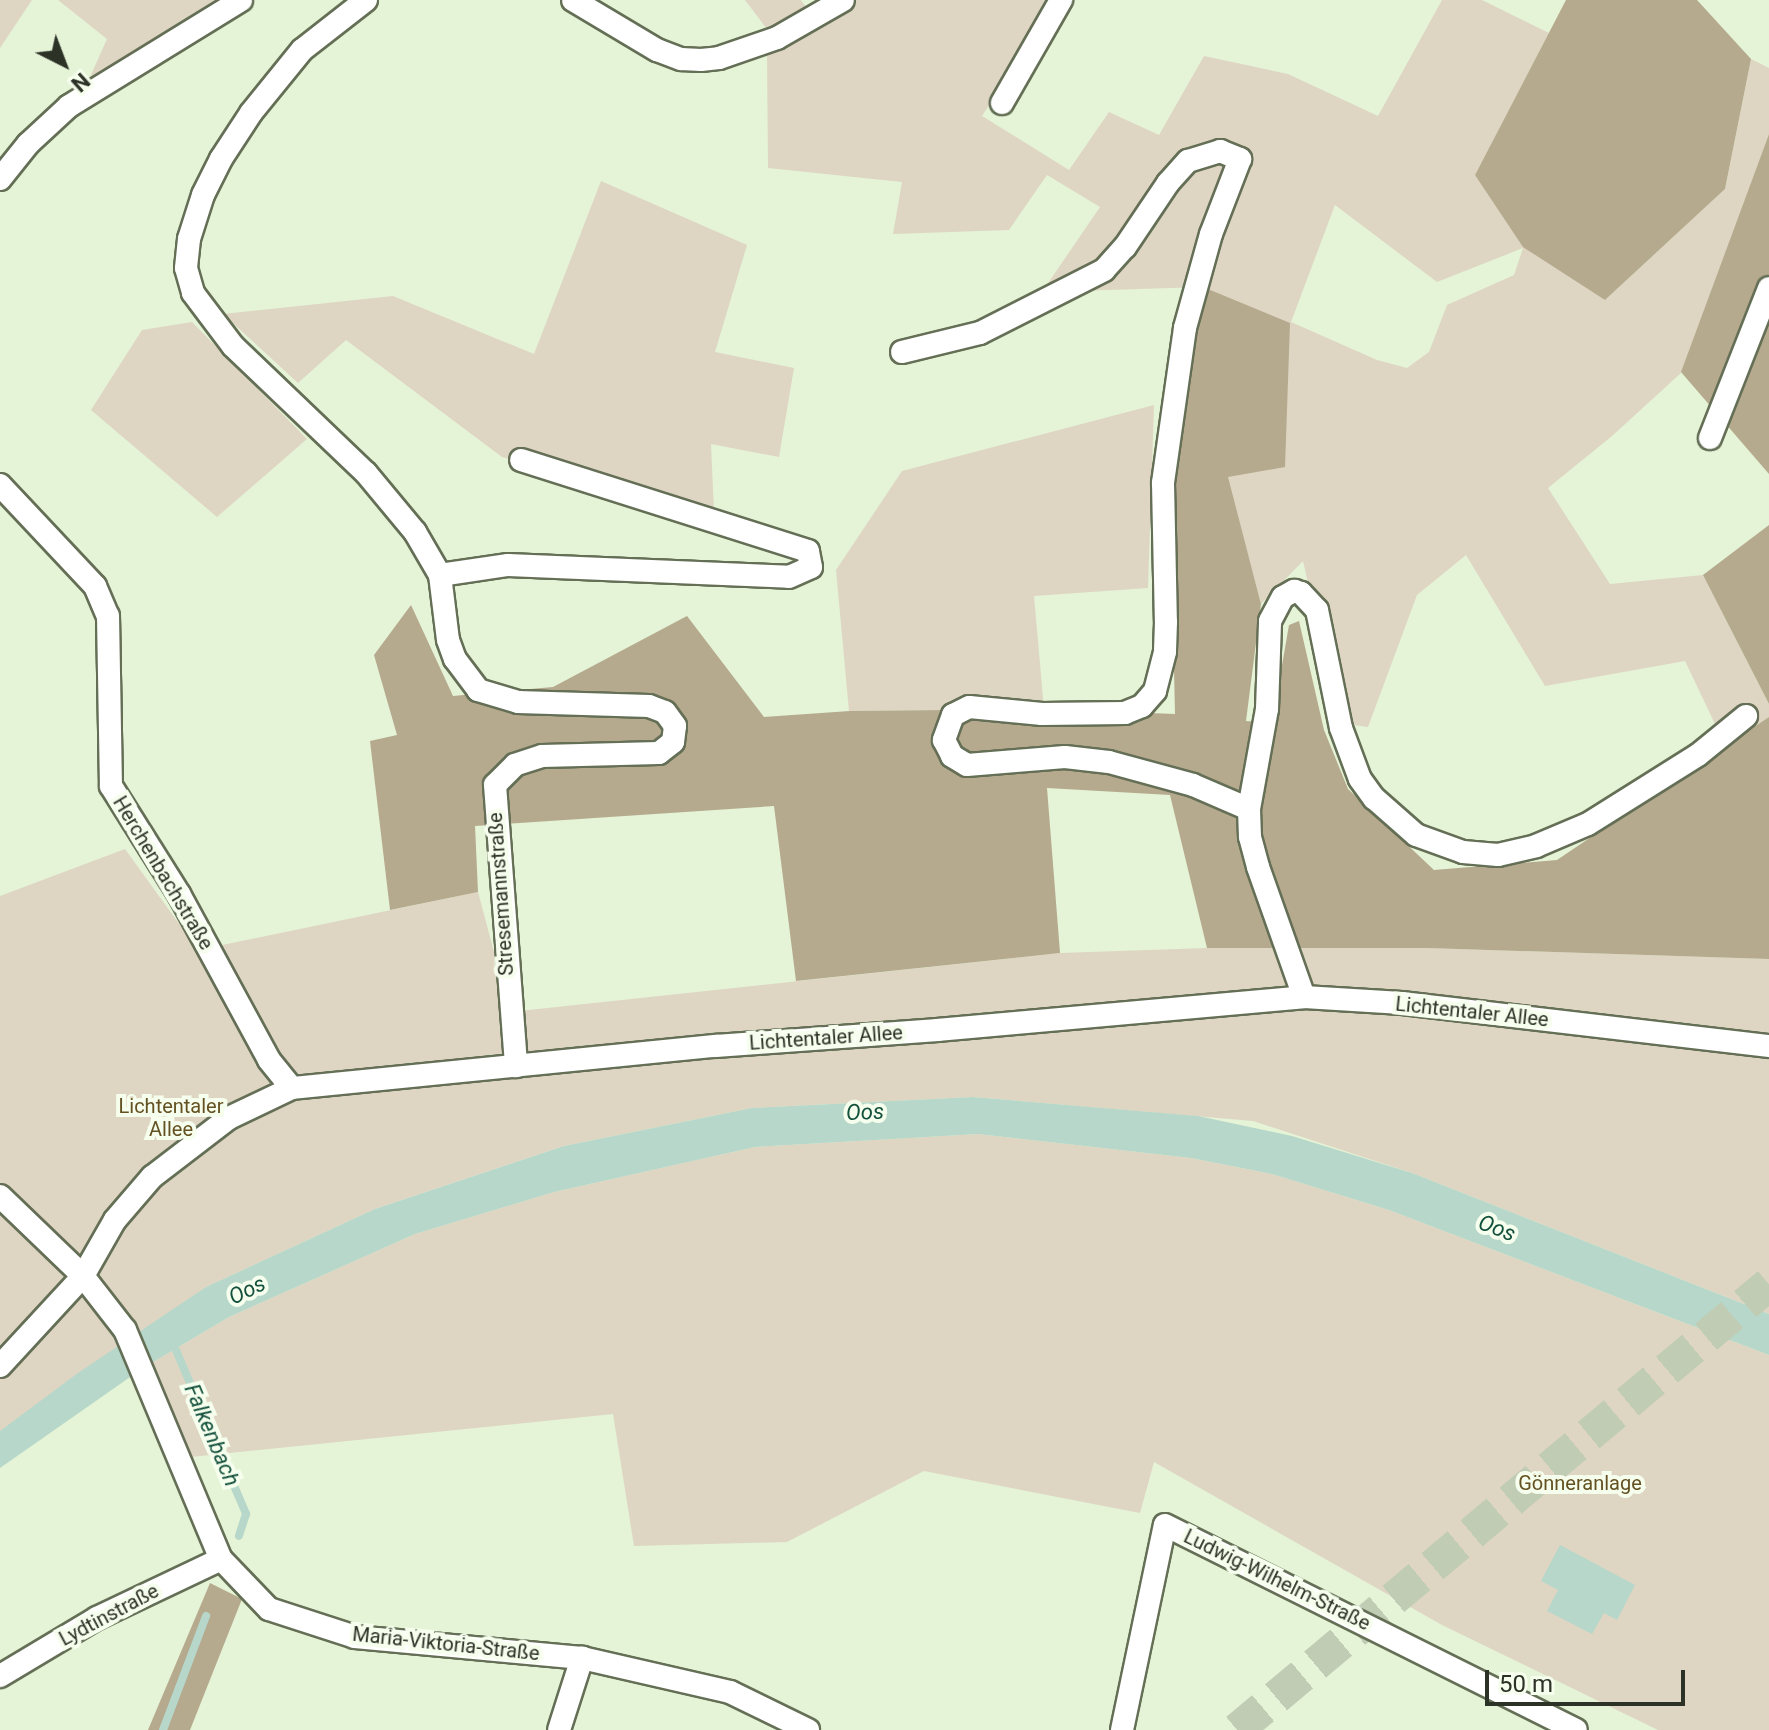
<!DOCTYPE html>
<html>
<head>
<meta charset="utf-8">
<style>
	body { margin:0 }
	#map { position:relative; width:1769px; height:1730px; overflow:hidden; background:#e5f3d6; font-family:Roboto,sans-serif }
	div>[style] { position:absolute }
	.green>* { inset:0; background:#ded6c3 }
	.forest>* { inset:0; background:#b5a98e }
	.water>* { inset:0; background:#b6d7c9 }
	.stream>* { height:8px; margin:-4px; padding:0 4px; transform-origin:4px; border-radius:4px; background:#b6d7c9 }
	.primary-tunnel>* { height:34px; margin-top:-17px; transform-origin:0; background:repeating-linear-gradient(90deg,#c0ccb3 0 34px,transparent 0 51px) }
	.roads { filter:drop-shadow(2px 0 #646f56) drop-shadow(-2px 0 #646f56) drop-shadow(0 2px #646f56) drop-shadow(0 -2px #646f56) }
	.street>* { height:22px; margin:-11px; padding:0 11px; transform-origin:11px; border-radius:11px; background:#fff }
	span { translate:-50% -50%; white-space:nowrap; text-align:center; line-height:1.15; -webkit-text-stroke:8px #f6feed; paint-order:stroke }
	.street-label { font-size:20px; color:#2d3227 }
	.park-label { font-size:20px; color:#635121 }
	.water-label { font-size:22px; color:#13513d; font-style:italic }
	.north { position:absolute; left:24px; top:24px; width:80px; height:80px; -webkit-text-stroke:6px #f6feed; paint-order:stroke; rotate:138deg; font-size:22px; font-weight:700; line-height:32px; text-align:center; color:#2d3227 }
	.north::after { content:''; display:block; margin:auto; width:28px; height:36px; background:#2d3227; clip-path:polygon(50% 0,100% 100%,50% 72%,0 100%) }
	.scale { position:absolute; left:1485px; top:1670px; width:200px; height:36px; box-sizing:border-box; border:4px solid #2d3227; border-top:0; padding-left:10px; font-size:24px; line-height:28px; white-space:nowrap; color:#2d3227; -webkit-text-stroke:6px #f6feed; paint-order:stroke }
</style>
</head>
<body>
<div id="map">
	<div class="green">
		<i style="clip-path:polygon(0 0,32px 0,0 48px)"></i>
		<i style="clip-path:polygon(58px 0,241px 0,86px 86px,107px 39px)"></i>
		<i style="clip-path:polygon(745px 0,801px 0,811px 14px,770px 33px)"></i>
		<i style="clip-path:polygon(evenodd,848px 0,1056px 0,982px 116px,1069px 170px,1109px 112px,1159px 135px,1204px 56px,1288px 74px,1378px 116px,1442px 0,1482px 0,1549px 33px,1475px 175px,1605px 300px,1725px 189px,1751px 59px,1769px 68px,1769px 134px,1681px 373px,1612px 436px,1548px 488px,1610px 584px,1703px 575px,1769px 704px,1769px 717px,1726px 747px,1685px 661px,1545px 686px,1466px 555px,1417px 595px,1368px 727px,1340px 723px,1303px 561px,1261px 604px,1227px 476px,1203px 287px,1042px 292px,1100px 207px,1047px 175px,1009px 230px,893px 234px,902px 182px,768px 168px,767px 54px,848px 0,1335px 205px,1437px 282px,1523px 248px,1514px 275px,1447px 305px,1429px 352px,1407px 368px,1377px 360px,1291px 322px,1335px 205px)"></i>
		<i style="clip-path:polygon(601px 181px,747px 245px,715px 352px,794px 368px,779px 457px,711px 444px,714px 512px,502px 457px,346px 340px,298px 383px,223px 314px,393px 296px,534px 354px)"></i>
		<i style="clip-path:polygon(192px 322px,307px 439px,217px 517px,91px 410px,142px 330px)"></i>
		<i style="clip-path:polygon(1154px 405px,1148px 588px,1034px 596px,1044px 709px,849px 711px,836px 570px,902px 471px)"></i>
		<i style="clip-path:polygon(125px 849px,198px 950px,478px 892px,510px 1012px,1060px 953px,1207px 948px,1427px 948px,1769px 959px,1769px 1314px,1412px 1173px,1253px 1121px,973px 1097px,752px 1108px,564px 1146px,375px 1209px,206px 1287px,0 1431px,0 896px)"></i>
		<i style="clip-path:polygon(978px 1134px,1191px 1158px,1272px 1174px,1389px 1210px,1769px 1355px,1769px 1730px,1658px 1730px,1442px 1625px,1154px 1462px,1140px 1513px,924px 1471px,787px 1542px,634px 1546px,613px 1414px,181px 1458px,143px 1368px,229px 1317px,415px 1234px,554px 1192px,755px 1147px)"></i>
	</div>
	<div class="forest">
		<i style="clip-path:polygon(1566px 0,1697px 0,1751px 59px,1725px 189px,1605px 300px,1523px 247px,1475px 175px)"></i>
		<i style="clip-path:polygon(1769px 134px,1769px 474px,1681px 372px)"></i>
		<i style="clip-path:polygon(1203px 287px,1290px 323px,1285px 467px,1228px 477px,1261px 604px,1246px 721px,1272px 723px,1289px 625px,1299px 621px,1324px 730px,1348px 789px,1434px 870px,1557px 860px,1769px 717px,1769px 959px,1427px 948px,1207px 948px,1170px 795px,1047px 788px,1060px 953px,796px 981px,774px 806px,475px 826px,478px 892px,390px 910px,370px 741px,397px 735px,374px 655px,411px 605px,453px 696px,553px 687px,687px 616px,764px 717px,850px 711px,1044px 709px,1175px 714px,1170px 486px)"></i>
		<i style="clip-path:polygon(1769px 525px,1769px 704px,1703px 575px)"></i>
		<i style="clip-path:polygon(210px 1583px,242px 1599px,190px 1730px,148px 1730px)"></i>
	</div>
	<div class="water">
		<i style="clip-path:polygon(973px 1097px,1198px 1116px,1292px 1136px,1412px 1173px,1769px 1314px,1769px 1355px,1389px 1210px,1272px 1174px,1191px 1158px,978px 1134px,755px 1147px,554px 1192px,415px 1234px,229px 1317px,143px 1368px,0 1468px,0 1431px,78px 1373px,206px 1287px,375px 1209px,564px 1146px,752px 1108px)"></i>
		<i style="clip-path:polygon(1560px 1545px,1635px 1585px,1617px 1620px,1604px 1613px,1592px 1634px,1547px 1611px,1558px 1590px,1541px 1581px)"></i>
	</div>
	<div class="stream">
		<i style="left:172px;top:1341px;width:188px;rotate:66.8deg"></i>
		<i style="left:246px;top:1514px;width:23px;rotate:108deg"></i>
		<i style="left:163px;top:1730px;width:122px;rotate:-69.3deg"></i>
	</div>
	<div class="primary-tunnel">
		<i style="left:1237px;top:1730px;width:694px;rotate:-39.97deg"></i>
	</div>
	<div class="roads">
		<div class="street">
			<i style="left:366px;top:0;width:81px;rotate:142deg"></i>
			<i style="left:302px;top:50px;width:81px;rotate:129deg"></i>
			<i style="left:251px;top:113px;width:55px;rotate:123.1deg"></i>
			<i style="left:221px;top:159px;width:40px;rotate:116.6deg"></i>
			<i style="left:203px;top:195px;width:46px;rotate:107.7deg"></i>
			<i style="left:189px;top:239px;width:29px;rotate:96deg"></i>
			<i style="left:186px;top:268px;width:26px;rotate:74deg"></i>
			<i style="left:193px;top:293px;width:66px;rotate:53deg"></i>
			<i style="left:233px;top:346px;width:184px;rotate:43.7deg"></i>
			<i style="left:366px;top:473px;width:77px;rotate:50.3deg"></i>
			<i style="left:415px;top:532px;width:50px;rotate:59.8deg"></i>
			<i style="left:440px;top:575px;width:65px;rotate:83deg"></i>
			<i style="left:448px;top:640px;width:20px;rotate:70deg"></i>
			<i style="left:455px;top:659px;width:39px;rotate:53deg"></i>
			<i style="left:478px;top:690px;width:42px;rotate:16.7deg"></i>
			<i style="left:518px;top:702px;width:131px;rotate:1.7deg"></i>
			<i style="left:649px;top:706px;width:17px;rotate:21deg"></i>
			<i style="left:665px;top:712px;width:17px;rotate:54deg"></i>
			<i style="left:675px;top:726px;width:16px;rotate:97deg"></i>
			<i style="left:673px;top:742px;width:18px;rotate:142deg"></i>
			<i style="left:659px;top:753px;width:117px;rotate:178.5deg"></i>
			<i style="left:542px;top:756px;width:28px;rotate:162deg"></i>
			<i style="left:515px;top:765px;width:28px;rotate:135deg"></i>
			<i style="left:495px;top:785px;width:282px;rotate:85.7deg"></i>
			<i style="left:573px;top:0;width:98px;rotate:30.8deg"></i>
			<i style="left:657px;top:50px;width:26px;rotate:21deg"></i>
			<i style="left:681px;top:59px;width:20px;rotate:3deg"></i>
			<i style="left:701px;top:60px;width:18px;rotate:-6deg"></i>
			<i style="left:719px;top:58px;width:61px;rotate:-19deg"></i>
			<i style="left:777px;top:38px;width:76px;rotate:-29.9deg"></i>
			<i style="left:1002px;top:103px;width:119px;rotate:-60.2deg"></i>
			<i style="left:0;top:179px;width:45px;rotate:-51.3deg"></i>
			<i style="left:28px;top:144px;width:56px;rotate:-42.8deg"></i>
			<i style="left:69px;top:106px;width:202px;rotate:-31.6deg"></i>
			<i style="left:902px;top:352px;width:80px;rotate:-13.7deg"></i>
			<i style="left:980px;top:333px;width:139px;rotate:-26.9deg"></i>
			<i style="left:1104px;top:270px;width:31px;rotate:-48deg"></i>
			<i style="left:1125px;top:247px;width:77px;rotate:-56.1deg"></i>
			<i style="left:1168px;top:183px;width:30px;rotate:-48deg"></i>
			<i style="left:1188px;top:161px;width:34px;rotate:-17deg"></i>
			<i style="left:1220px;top:151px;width:22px;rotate:22deg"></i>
			<i style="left:1240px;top:159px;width:80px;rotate:111.1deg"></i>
			<i style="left:1211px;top:234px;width:98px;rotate:105.5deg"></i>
			<i style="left:1185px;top:328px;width:157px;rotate:98.1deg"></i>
			<i style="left:1163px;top:483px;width:139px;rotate:88.8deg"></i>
			<i style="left:1166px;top:622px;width:30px;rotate:92deg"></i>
			<i style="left:1165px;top:652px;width:40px;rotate:104.4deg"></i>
			<i style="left:1155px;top:691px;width:20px;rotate:131deg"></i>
			<i style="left:1142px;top:706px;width:18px;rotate:158deg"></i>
			<i style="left:1125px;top:713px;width:83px;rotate:179.3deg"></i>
			<i style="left:1042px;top:714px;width:73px;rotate:-174.5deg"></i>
			<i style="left:969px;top:707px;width:18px;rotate:153deg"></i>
			<i style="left:953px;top:715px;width:27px;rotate:110deg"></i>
			<i style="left:944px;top:740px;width:18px;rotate:63deg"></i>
			<i style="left:952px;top:756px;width:17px;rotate:31deg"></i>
			<i style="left:967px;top:765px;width:98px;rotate:-4.7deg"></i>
			<i style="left:1065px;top:757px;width:44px;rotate:6.5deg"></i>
			<i style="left:1109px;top:762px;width:87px;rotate:15.3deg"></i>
			<i style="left:1193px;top:785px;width:61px;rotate:23.2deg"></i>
			<i style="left:1249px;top:809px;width:28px;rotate:88deg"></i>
			<i style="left:1250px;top:837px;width:31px;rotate:75deg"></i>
			<i style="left:1258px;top:867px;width:138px;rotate:70.5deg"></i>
			<i style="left:1710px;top:438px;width:161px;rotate:-68.5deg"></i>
			<i style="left:0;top:485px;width:139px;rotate:46.8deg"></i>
			<i style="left:95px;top:586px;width:33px;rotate:67deg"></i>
			<i style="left:108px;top:616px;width:170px;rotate:89deg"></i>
			<i style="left:111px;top:786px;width:128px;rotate:57.8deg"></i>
			<i style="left:179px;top:894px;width:189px;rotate:61.5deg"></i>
			<i style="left:269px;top:1060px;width:36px;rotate:51deg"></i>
			<i style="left:440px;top:575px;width:69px;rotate:-8.4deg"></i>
			<i style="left:508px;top:565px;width:281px;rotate:2.4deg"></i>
			<i style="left:789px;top:577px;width:24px;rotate:-24deg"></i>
			<i style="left:811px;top:567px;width:16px;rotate:-101deg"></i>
			<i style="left:808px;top:551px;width:301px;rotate:-162.4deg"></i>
			<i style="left:1249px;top:809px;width:102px;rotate:-79.8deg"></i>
			<i style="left:1267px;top:709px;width:88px;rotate:-88deg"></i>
			<i style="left:1270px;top:621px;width:27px;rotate:-62deg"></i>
			<i style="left:1283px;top:597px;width:13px;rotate:-29deg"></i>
			<i style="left:1294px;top:591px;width:7px;rotate:16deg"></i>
			<i style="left:1301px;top:593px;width:23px;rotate:47deg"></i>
			<i style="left:1317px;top:610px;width:120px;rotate:78.5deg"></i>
			<i style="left:1341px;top:728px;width:54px;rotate:69.6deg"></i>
			<i style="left:1360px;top:779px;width:24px;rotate:54deg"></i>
			<i style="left:1374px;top:798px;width:56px;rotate:41.4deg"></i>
			<i style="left:1416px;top:835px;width:50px;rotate:19.9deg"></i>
			<i style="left:1463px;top:852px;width:35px;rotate:5deg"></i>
			<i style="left:1498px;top:855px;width:39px;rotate:-13deg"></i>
			<i style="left:1536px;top:846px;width:56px;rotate:-22.9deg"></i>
			<i style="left:1588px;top:824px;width:130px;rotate:-32.1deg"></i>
			<i style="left:1698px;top:755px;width:62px;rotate:-39.1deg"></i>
			<i style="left:0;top:1196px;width:115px;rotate:43.9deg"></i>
			<i style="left:83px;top:1276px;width:68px;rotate:52.1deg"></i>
			<i style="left:125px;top:1330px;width:248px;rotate:67.3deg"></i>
			<i style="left:221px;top:1559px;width:69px;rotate:46.2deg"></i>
			<i style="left:269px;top:1609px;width:90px;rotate:18deg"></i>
			<i style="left:355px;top:1637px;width:228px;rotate:5.3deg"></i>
			<i style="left:582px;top:1658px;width:152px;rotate:12.9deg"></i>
			<i style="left:730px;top:1692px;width:87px;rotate:26deg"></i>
			<i style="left:0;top:1366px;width:122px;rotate:-47.3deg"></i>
			<i style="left:83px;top:1276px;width:64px;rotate:-60.3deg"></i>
			<i style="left:115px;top:1220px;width:57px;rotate:-49.3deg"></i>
			<i style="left:152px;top:1177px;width:97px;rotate:-37.5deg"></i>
			<i style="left:229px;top:1118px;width:70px;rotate:-25.5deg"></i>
			<i style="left:292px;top:1088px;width:426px;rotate:-5.7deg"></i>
			<i style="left:716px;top:1046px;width:222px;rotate:-4.1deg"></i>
			<i style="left:937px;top:1030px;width:368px;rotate:-5.1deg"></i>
			<i style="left:1304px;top:997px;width:98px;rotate:3.5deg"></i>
			<i style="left:1402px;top:1003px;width:370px;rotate:6.7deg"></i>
			<i style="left:0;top:1676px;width:113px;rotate:-30.9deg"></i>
			<i style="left:97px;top:1618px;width:137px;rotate:-25.4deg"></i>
			<i style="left:559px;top:1730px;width:76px;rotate:-72.3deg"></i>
			<i style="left:1122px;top:1730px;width:209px;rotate:-78.2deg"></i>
			<i style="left:1165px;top:1525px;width:459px;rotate:26.5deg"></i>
		</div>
	</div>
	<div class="street-label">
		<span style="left:163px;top:873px;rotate:59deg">Herchenbachstraße</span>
		<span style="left:501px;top:894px;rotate:-94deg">Stresemannstraße</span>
		<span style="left:1472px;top:1012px;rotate:6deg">Lichtentaler Allee</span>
		<span style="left:826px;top:1038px;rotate:-4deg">Lichtentaler Allee</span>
		<span style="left:1277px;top:1580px;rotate:26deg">Ludwig-Wilhelm-Straße</span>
		<span style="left:109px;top:1615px;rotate:-28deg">Lydtinstraße</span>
		<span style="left:446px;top:1644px;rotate:6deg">Maria-Viktoria-Straße</span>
	</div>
	<div class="park-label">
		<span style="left:171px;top:1118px">Lichtentaler<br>Allee</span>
		<span style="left:1580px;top:1483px">Gönneranlage</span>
	</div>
	<div class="water-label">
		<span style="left:865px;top:1112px;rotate:-2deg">Oos</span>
		<span style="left:1497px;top:1228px;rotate:21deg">Oos</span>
		<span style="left:247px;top:1290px;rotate:-26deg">Oos</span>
		<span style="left:212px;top:1435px;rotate:67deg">Falkenbach</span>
	</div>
	<div class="north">N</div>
	<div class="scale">50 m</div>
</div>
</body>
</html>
